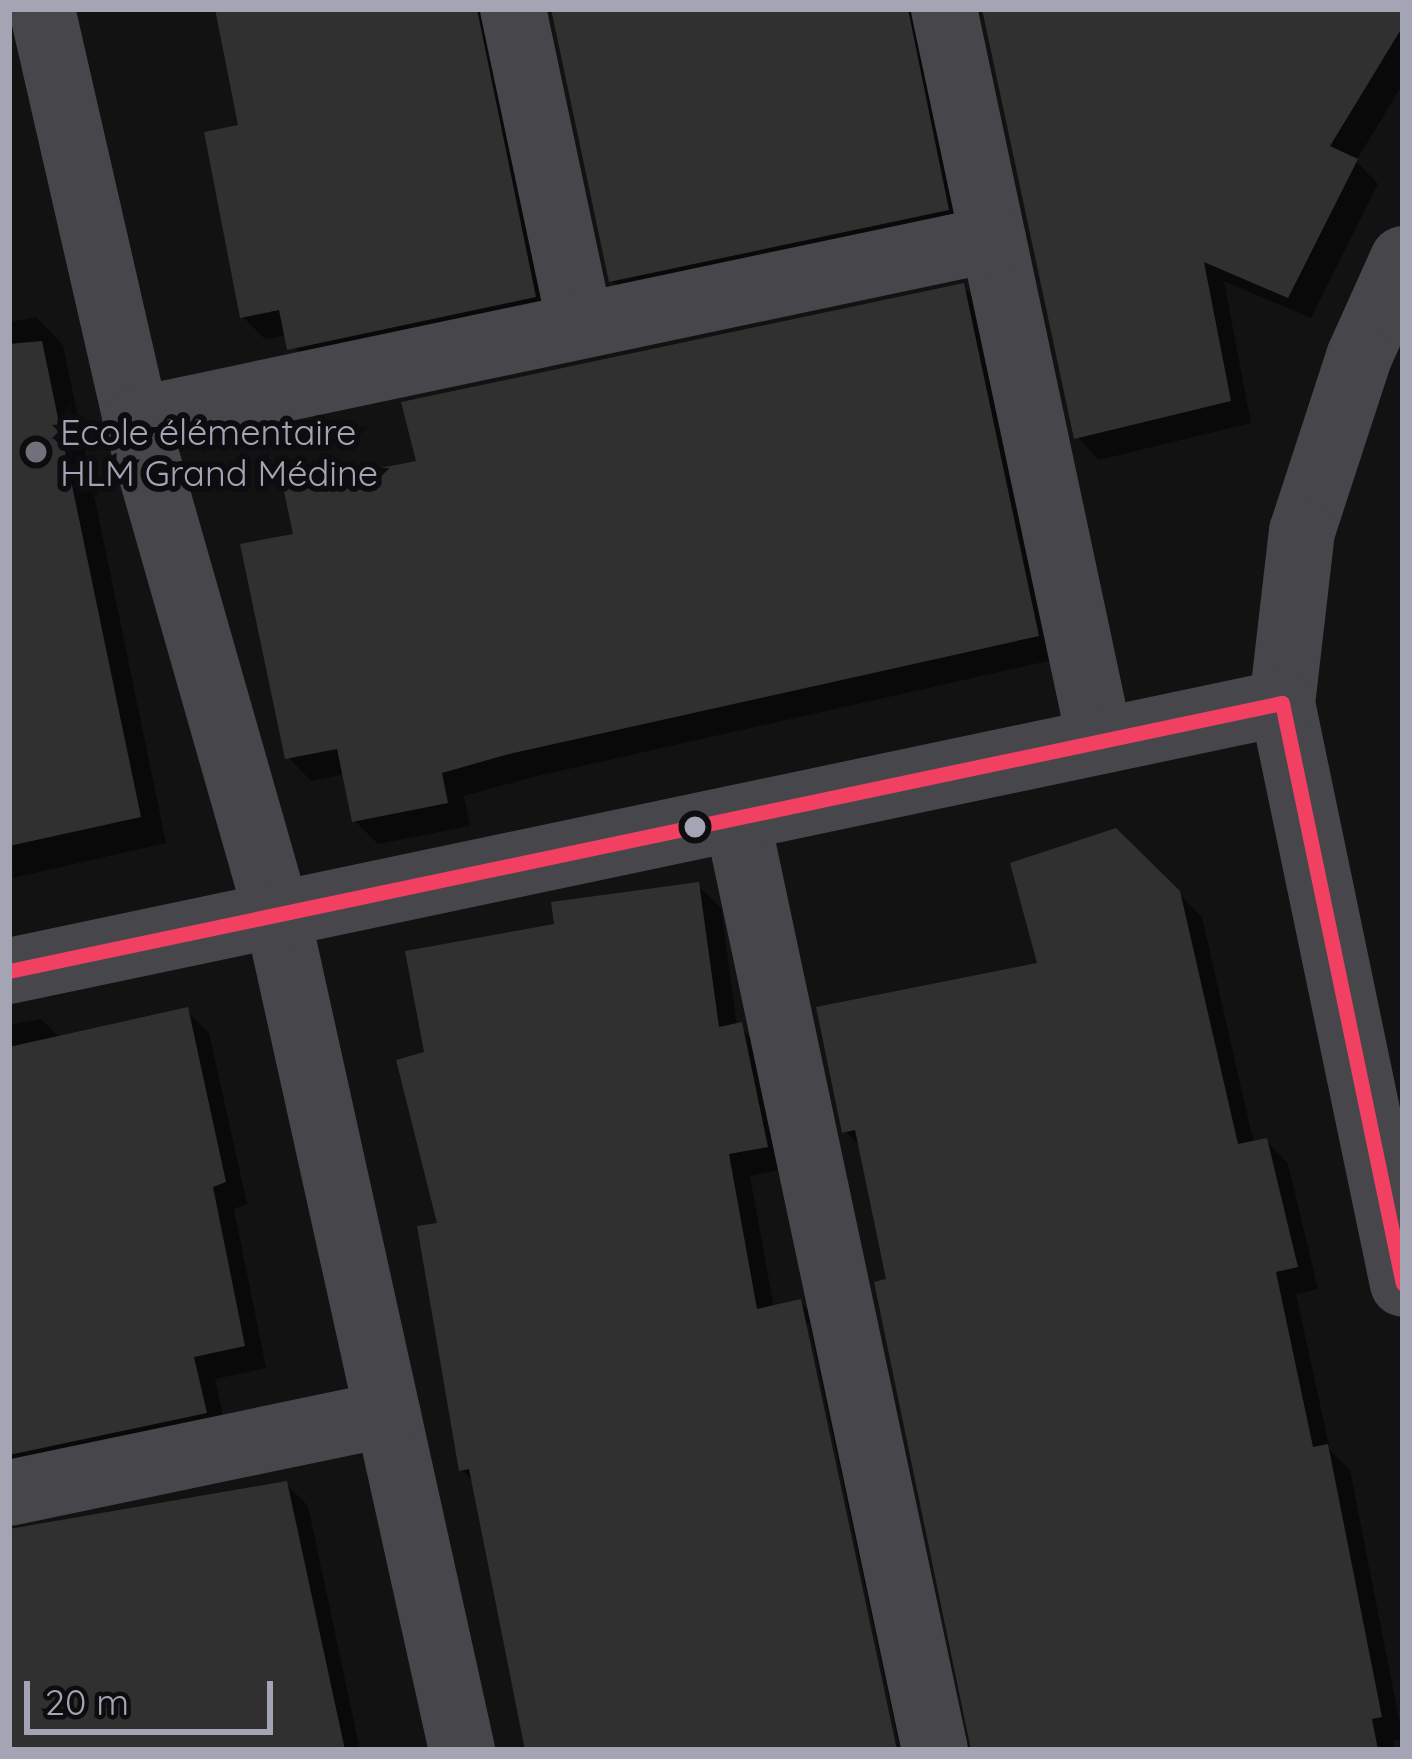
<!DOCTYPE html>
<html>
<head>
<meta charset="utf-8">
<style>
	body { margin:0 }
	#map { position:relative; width:1412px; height:1759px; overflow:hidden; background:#121212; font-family:Quicksand,sans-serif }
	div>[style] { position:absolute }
	.shadow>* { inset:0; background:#0007 }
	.building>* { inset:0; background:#303031 }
	.minor>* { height:66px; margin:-33px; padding:0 33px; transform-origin:33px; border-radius:33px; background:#47474b }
	.bus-1>* { height:15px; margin:-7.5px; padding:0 7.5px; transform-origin:7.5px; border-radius:7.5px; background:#f24062 }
	.dots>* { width:33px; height:33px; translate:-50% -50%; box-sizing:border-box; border:6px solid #0d0c0e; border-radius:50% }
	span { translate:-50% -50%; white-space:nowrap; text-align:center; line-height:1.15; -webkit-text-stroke:12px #0d0c0e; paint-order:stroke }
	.poi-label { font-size:36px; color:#a3a4b4 }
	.left { translate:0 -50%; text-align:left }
	.frame { position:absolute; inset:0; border:12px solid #a3a4b4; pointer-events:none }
	.scale { position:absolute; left:24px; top:1681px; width:249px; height:54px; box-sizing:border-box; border:6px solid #a3a4b4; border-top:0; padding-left:15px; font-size:36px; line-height:42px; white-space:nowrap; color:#a3a4b4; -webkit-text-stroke:9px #0d0c0e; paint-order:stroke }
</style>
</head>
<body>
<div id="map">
	<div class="shadow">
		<i style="clip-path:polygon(204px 9px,508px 9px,556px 319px,312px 371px,287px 335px,265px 339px,243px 317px,241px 128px,218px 12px)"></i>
		<i style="clip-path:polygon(554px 9px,938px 9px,969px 232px,634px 303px,612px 280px)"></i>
		<i style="clip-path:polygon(985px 9px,1403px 9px,1403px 84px,1356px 161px,1378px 184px,1311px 318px,1224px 281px,1251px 423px,1099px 460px,1077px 437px)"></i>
		<i style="clip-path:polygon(963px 287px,986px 310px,1061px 658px,533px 777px,464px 796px,470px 826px,378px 844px,355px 821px,346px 774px,311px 781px,288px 757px,297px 536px,420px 463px)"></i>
		<i style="clip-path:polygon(36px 317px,63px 345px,166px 843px,13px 878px,9px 322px)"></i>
		<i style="clip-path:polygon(1115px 831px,1202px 917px,1254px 1144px,1266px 1141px,1288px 1164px,1318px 1289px,1296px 1294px,1330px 1450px,1350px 1470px,1403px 1739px,1393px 1741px,1395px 1750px,972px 1750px,889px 1281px,862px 1148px,845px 1131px,1041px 965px)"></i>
		<i style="clip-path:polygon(698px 886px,721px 908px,737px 1026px,764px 1048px,789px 1168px,750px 1176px,774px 1308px,800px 1302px,822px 1324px,913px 1750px,900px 1750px,809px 1324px,803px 1324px,894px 1750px,530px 1750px,474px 1482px,462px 1470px,428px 1054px,557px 926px)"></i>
		<i style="clip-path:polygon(187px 1011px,209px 1033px,247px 1204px,234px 1209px,266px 1368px,215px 1379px,227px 1435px,9px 1490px,9px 1025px,41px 1019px,61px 1039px)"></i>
		<i style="clip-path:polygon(286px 1484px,308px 1506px,360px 1750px,9px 1750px,9px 1531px)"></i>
	</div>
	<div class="building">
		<i style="clip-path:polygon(215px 9px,477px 9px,536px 297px,287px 350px,279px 310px,240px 318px,204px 132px,238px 125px)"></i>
		<i style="clip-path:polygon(551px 9px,908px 9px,949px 210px,609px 282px)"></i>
		<i style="clip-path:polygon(982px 9px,1403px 9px,1403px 26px,1330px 146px,1358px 159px,1288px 298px,1204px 262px,1231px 401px,1074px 439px)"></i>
		<i style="clip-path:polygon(964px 283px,1039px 636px,509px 754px,442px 773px,448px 803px,352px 822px,337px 749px,285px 759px,240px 544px,293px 534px,283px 487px,416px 461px,401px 402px)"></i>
		<i style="clip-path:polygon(42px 341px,141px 817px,9px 846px,9px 344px)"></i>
		<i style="clip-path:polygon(1116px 828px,1180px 891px,1238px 1144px,1267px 1138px,1298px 1267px,1276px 1272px,1313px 1447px,1328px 1444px,1382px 1717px,1372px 1719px,1378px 1750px,971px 1750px,874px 1282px,886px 1279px,855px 1130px,842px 1133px,816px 1007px,1037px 963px,1010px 863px)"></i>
		<i style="clip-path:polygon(699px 882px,719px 1027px,742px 1022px,768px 1147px,729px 1154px,757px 1309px,801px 1299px,897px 1750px,525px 1750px,469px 1469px,459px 1471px,417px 1226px,437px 1223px,396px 1060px,424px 1052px,405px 951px,554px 924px,551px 902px)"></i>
		<i style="clip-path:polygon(188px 1007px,226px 1182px,213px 1187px,245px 1346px,194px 1357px,207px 1413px,9px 1455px,9px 1047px)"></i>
		<i style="clip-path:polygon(287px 1481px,345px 1750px,9px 1750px,9px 1529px)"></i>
	</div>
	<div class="minor">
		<i style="left:42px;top:9px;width:422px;rotate:77.1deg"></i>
		<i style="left:136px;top:420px;width:514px;rotate:74.07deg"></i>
		<i style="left:277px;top:914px;width:856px;rotate:77.52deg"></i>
		<i style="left:513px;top:9px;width:323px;rotate:78deg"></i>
		<i style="left:944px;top:9px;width:748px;rotate:77.97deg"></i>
		<i style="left:1403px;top:259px;width:107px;rotate:114.2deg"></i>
		<i style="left:1359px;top:357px;width:183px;rotate:108.1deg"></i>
		<i style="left:1302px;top:531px;width:173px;rotate:96.6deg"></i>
		<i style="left:1282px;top:703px;width:593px;rotate:78.24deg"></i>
		<i style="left:136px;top:420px;width:876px;rotate:-11.93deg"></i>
		<i style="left:737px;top:818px;width:953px;rotate:78.01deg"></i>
		<i style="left:9px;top:971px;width:1301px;rotate:-11.89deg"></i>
		<i style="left:9px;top:1493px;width:387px;rotate:-11.8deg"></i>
	</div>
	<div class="bus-1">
		<i style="left:9px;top:971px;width:1301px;rotate:-11.89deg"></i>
		<i style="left:1282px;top:703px;width:593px;rotate:78.24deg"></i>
	</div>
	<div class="dots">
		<i style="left:36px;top:452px;background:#70717b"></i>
		<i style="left:695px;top:827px;background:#a3a4b4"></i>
	</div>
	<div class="poi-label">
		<span class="left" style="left:60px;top:452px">Ecole élémentaire<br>HLM Grand Médine</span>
	</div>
	<div class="frame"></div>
	<div class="scale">20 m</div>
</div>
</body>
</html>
